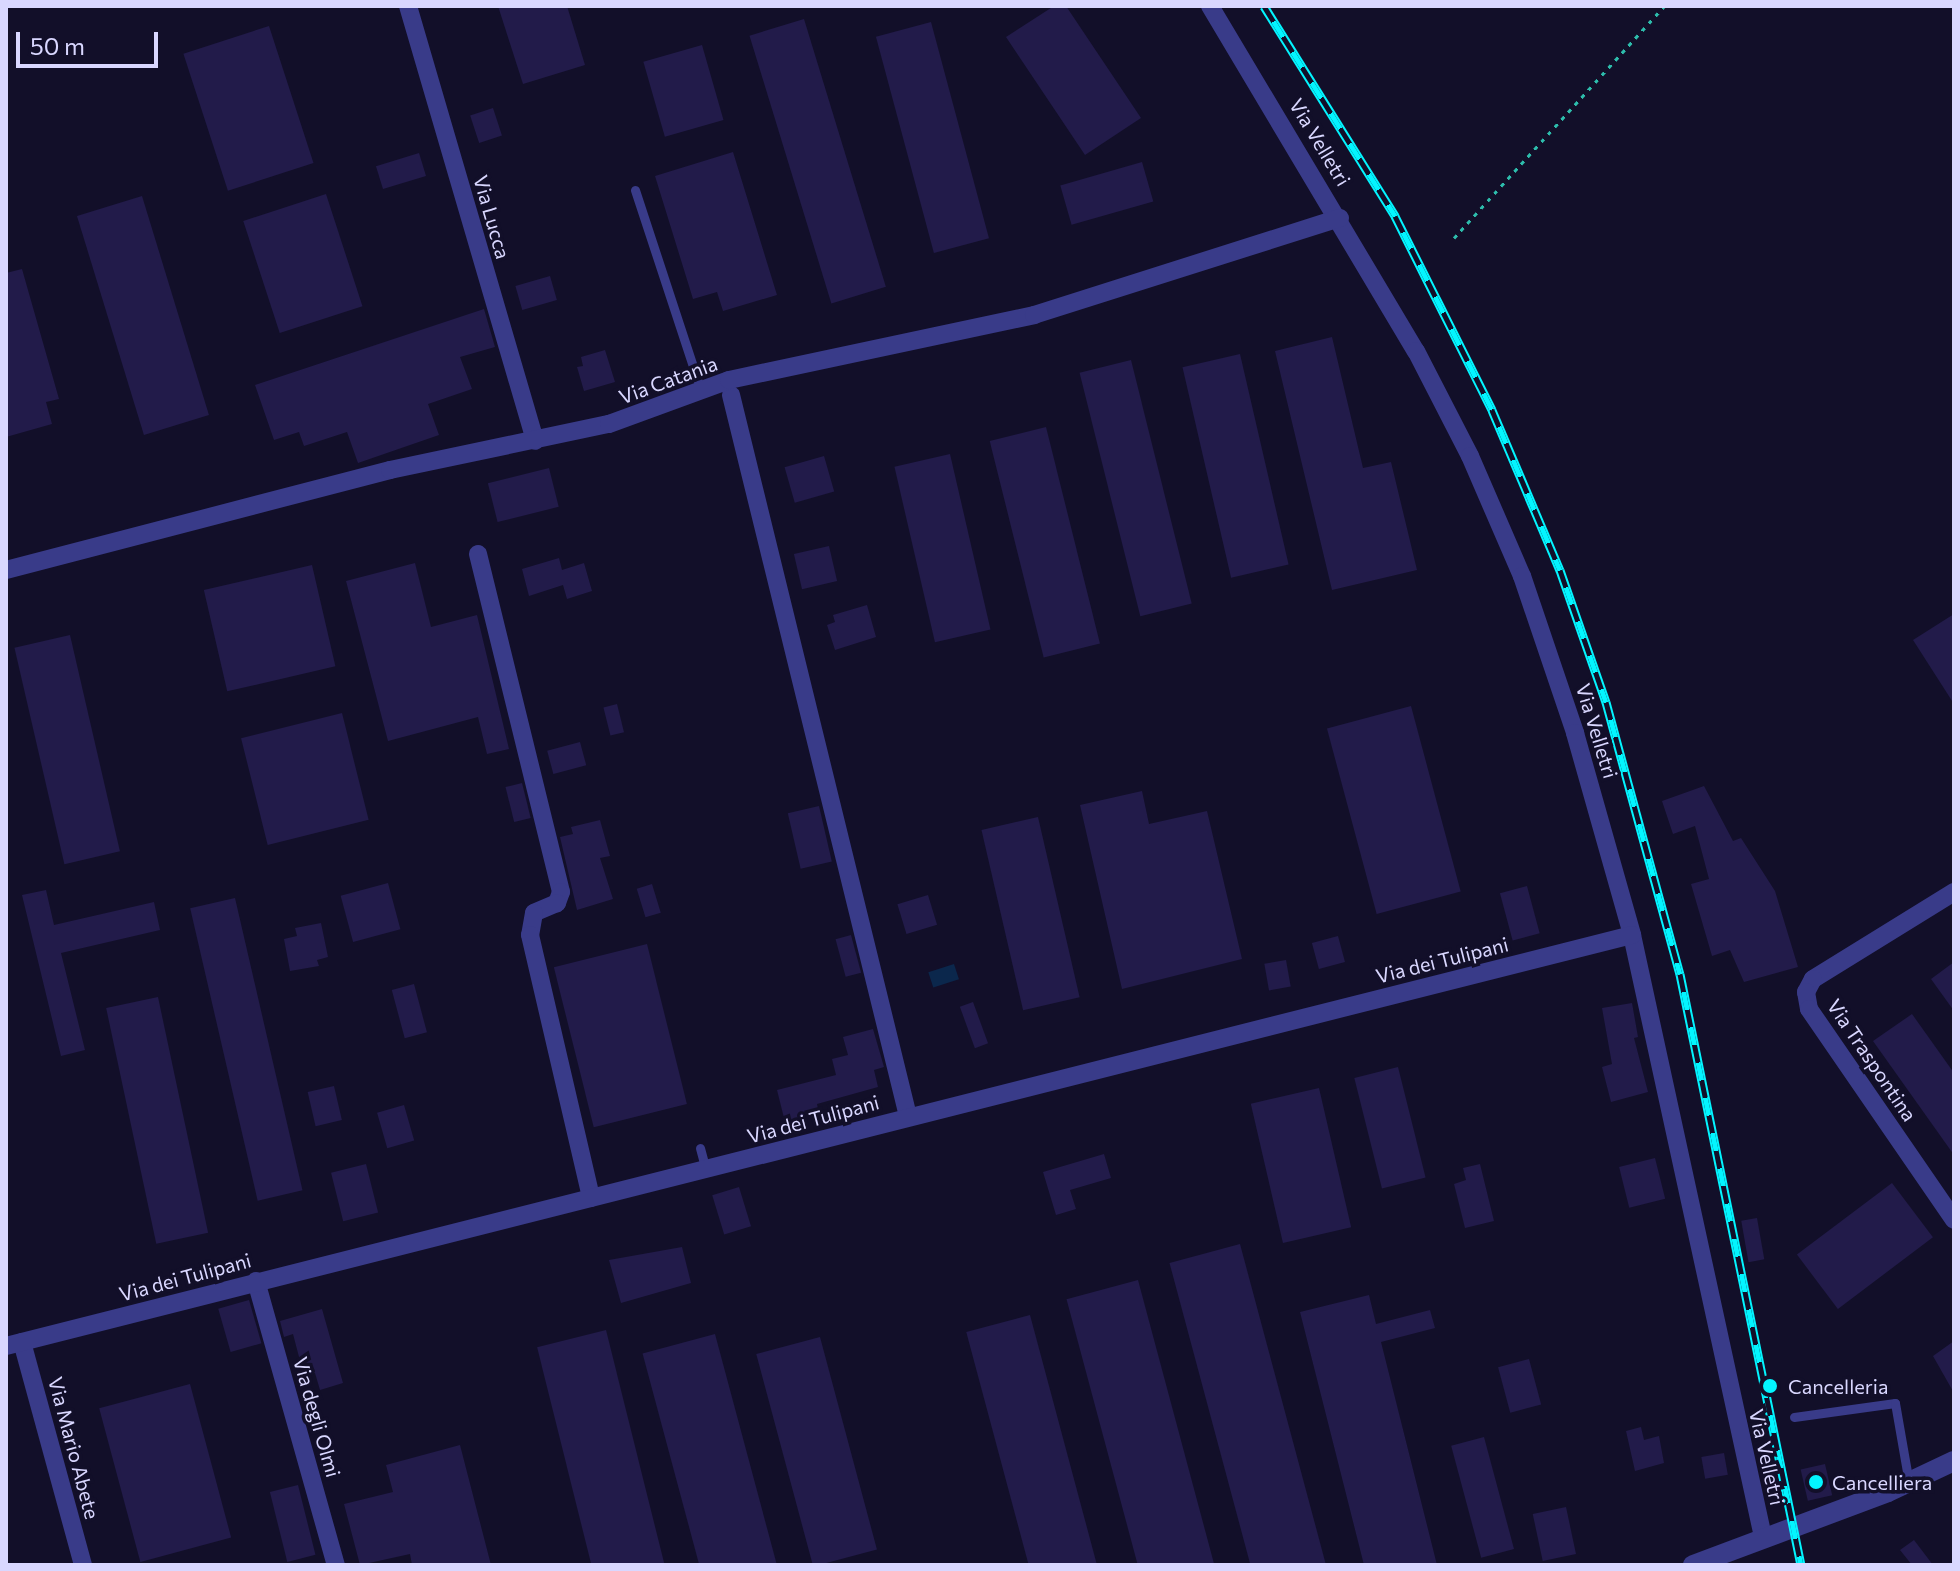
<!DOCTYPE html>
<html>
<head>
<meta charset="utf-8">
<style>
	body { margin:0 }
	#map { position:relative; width:1960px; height:1571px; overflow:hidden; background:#120f29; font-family:Commissioner,sans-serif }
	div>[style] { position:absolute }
	.water>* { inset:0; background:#0b274c; transform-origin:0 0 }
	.building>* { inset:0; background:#221b4a; transform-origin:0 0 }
	.path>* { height:3px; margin-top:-1.5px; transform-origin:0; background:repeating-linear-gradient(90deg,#2dbdac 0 4px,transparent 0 10px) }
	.service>* { height:9px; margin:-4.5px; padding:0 4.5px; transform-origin:4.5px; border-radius:4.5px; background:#393b89 }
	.minor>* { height:18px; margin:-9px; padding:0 9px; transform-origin:9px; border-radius:9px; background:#393b89 }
	.tertiary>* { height:20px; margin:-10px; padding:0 10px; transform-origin:10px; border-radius:10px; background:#393b89 }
	.rail>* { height:9px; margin-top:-4.5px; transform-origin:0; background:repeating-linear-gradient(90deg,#120f29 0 18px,#03f5ff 0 36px); box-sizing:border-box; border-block:2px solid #03f5ff }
	.dots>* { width:22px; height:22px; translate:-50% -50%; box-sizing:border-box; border:4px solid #120f29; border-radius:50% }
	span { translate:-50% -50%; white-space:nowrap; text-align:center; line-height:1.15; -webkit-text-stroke:7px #120f29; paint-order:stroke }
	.street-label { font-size:20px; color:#d9d7ff }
	.poi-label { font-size:20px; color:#d9d7ff }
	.left { translate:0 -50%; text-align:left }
	.frame { position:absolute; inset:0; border:8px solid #d9d7ff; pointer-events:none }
	.scale { position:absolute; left:16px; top:32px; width:142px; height:36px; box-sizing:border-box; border:4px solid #d9d7ff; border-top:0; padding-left:10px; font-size:24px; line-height:28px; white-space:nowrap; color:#d9d7ff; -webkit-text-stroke:6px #120f29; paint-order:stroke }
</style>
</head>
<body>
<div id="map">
	<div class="water">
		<i style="left:954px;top:964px;width:16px;height:27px;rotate:72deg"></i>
	</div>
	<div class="building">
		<i style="clip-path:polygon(498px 6px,567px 6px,585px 65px,523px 84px)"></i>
		<i style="clip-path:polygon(1054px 6px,1066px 6px,1141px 118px,1085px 155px,1006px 37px)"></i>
		<i style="left:804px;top:19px;width:280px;height:57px;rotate:73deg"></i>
		<i style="left:931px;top:22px;width:224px;height:57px;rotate:75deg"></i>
		<i style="left:269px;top:26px;width:144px;height:90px;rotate:72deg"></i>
		<i style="left:702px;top:45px;width:78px;height:61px;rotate:74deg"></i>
		<i style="left:493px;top:108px;width:29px;height:24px;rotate:72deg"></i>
		<i style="clip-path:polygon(733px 152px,777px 295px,723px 311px,717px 292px,693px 299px,655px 176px)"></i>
		<i style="left:419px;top:153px;width:24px;height:45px;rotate:73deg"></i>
		<i style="left:1142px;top:162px;width:41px;height:85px;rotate:74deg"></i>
		<i style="left:326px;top:194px;width:118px;height:87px;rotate:72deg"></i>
		<i style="left:142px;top:196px;width:229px;height:68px;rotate:73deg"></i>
		<i style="clip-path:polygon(22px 269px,59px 399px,46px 402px,52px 424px,6px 437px,6px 273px)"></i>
		<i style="left:550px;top:276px;width:25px;height:36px;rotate:74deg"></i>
		<i style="clip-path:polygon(484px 309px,495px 347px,460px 357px,472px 389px,428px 404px,439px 435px,358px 463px,347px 432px,304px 446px,299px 432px,274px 440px,255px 385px)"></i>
		<i style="clip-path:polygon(1332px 337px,1363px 468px,1391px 462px,1417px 570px,1332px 590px,1275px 351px)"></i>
		<i style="clip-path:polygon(605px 350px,615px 382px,584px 391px,577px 367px,583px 366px,581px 357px)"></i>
		<i style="left:1240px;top:354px;width:216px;height:59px;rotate:77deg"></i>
		<i style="left:1131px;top:360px;width:251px;height:53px;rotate:76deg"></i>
		<i style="left:1046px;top:427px;width:223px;height:58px;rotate:76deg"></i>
		<i style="left:950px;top:454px;width:180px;height:57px;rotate:77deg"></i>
		<i style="left:824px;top:456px;width:37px;height:41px;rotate:74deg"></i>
		<i style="left:549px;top:468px;width:40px;height:63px;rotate:76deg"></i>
		<i style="left:829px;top:546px;width:36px;height:36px;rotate:77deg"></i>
		<i style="clip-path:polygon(559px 558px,562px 570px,584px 563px,592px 591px,567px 599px,563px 585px,529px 596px,522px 569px)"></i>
		<i style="clip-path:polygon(415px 563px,431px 627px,477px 615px,509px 749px,487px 754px,478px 717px,388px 741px,346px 581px)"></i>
		<i style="left:312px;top:565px;width:104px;height:111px;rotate:77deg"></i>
		<i style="clip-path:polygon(867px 605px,876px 637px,835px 650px,827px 625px,835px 622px,833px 615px)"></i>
		<i style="clip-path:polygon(1954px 614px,1954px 704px,1913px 640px)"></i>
		<i style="left:70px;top:635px;width:222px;height:57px;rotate:77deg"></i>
		<i style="left:617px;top:704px;width:29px;height:14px;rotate:76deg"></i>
		<i style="left:1411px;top:706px;width:192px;height:87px;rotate:75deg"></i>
		<i style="left:342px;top:713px;width:110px;height:104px;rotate:76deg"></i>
		<i style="left:580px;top:742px;width:24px;height:34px;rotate:75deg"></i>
		<i style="left:522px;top:783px;width:36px;height:17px;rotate:76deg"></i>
		<i style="clip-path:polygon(1704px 786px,1733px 841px,1741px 838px,1775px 891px,1798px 967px,1744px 982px,1730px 950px,1712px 956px,1691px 884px,1709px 879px,1695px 826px,1673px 834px,1662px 801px)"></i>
		<i style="clip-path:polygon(1142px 791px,1149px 824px,1207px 811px,1242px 959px,1122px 989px,1080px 805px)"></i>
		<i style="left:819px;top:806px;width:57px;height:32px;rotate:77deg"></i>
		<i style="left:1038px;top:817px;width:185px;height:58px;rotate:77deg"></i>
		<i style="clip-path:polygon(600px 820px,610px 856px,600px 858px,613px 899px,577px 910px,560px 837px,573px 834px,571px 827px)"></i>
		<i style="left:388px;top:883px;width:48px;height:49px;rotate:75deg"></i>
		<i style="left:652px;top:884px;width:30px;height:16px;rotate:73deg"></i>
		<i style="left:1527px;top:886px;width:49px;height:28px;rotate:75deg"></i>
		<i style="clip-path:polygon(46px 890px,54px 925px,154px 902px,160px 930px,61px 953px,85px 1050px,61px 1056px,22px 895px)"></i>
		<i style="left:928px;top:895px;width:31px;height:32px;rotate:73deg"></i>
		<i style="left:235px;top:898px;width:300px;height:46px;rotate:77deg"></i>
		<i style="clip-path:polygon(321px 923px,328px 957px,317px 960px,319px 966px,290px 971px,284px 939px,297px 936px,295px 928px)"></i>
		<i style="left:851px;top:935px;width:39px;height:16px;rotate:75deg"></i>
		<i style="left:1338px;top:936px;width:27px;height:27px;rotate:75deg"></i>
		<i style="left:647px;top:944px;width:165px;height:96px;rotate:76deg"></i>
		<i style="left:1286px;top:960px;width:27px;height:22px;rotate:80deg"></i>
		<i style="clip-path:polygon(1954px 962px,1954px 1011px,1931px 979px)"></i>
		<i style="left:414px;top:984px;width:50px;height:23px;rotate:75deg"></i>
		<i style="left:158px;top:997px;width:241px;height:53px;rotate:78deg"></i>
		<i style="left:973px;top:1002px;width:44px;height:14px;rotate:70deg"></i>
		<i style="clip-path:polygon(1632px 1003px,1638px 1037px,1634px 1038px,1648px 1092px,1611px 1102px,1602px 1067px,1612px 1064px,1602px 1008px)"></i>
		<i style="clip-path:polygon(1912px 1014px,1954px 1073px,1954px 1155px,1873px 1041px)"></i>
		<i style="clip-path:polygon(873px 1029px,884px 1067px,874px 1070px,878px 1087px,817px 1104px,819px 1114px,785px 1122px,777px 1090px,836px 1075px,832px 1059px,848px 1055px,843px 1037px)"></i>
		<i style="left:1398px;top:1067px;width:114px;height:45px;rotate:76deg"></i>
		<i style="left:334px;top:1086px;width:35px;height:27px;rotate:77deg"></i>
		<i style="left:1319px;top:1088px;width:143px;height:70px;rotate:77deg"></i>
		<i style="left:404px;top:1105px;width:37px;height:28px;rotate:74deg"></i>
		<i style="clip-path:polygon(1104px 1154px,1111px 1178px,1070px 1190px,1076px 1209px,1056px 1215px,1043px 1172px)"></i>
		<i style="left:1655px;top:1158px;width:42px;height:37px;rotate:76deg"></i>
		<i style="left:366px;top:1164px;width:50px;height:36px;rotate:76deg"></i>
		<i style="clip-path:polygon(1480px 1164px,1494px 1221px,1465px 1228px,1454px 1184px,1466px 1180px,1463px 1168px)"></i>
		<i style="left:1892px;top:1183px;width:68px;height:119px;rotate:53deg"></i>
		<i style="left:739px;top:1187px;width:41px;height:28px;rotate:73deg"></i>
		<i style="left:1757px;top:1218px;width:42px;height:16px;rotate:80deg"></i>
		<i style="left:1240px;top:1244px;width:332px;height:73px;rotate:75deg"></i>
		<i style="clip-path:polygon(682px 1247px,691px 1283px,621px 1303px,609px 1260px)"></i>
		<i style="left:1138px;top:1280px;width:294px;height:74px;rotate:75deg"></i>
		<i style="clip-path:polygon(1369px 1295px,1376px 1324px,1430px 1310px,1435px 1328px,1381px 1342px,1437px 1565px,1364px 1565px,1300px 1312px)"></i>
		<i style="left:249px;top:1300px;width:45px;height:32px;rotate:74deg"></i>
		<i style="clip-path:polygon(322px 1309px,343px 1383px,320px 1390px,315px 1373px,304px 1376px,293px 1334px,284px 1337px,280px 1321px)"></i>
		<i style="left:1030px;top:1315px;width:258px;height:66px;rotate:75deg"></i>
		<i style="left:606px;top:1330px;width:242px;height:71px;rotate:76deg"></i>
		<i style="left:715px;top:1334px;width:239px;height:75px;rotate:75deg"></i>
		<i style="left:820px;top:1337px;width:220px;height:66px;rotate:75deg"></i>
		<i style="clip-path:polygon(1954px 1341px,1954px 1393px,1933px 1356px)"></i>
		<i style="left:1529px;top:1359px;width:47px;height:32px;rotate:75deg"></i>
		<i style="left:190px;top:1384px;width:159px;height:94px;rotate:75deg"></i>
		<i style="clip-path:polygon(1641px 1427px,1644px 1440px,1659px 1436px,1664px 1463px,1635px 1471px,1626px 1431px)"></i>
		<i style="left:1484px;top:1437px;width:116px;height:34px;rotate:75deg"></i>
		<i style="clip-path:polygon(460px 1445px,491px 1565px,412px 1565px,410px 1554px,360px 1565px,344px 1504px,393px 1492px,386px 1465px)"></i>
		<i style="left:1724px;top:1453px;width:22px;height:23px;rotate:80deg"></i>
		<i style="left:1825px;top:1464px;width:32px;height:25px;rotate:77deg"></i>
		<i style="left:298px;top:1485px;width:72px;height:29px;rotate:76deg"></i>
		<i style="left:1566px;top:1507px;width:48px;height:34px;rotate:78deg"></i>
		<i style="clip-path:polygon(1914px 1540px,1933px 1565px,1912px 1565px,1900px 1550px)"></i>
	</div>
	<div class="path">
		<i style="left:1454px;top:238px;width:313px;rotate:-47.8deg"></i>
	</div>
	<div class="service">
		<i style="left:635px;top:190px;width:208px;rotate:71.8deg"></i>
		<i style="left:700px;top:1148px;width:23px;rotate:75deg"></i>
		<i style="left:1794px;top:1417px;width:102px;rotate:-7.9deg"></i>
		<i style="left:1895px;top:1403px;width:81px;rotate:80.1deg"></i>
	</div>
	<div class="minor">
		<i style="left:408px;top:6px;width:453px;rotate:73.7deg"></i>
		<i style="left:1210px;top:6px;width:402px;rotate:59.2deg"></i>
		<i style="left:1416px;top:351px;width:118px;rotate:62.8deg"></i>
		<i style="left:1470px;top:456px;width:131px;rotate:66.6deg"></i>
		<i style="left:1522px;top:576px;width:166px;rotate:71.3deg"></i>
		<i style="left:1575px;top:733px;width:210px;rotate:74.2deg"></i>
		<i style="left:1632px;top:935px;width:616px;rotate:77.72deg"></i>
		<i style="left:731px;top:395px;width:742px;rotate:76.21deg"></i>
		<i style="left:478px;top:554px;width:348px;rotate:76.2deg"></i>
		<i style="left:561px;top:892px;width:12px;rotate:110deg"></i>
		<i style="left:557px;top:903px;width:25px;rotate:157deg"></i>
		<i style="left:534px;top:913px;width:22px;rotate:100deg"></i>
		<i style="left:530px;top:935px;width:270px;rotate:76.9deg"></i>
		<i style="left:6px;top:570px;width:397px;rotate:-14.6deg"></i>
		<i style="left:390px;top:470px;width:224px;rotate:-11.9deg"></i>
		<i style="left:609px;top:424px;width:128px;rotate:-20.1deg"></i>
		<i style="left:729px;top:380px;width:312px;rotate:-12deg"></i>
		<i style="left:1034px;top:315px;width:321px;rotate:-17.6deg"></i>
		<i style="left:1954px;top:892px;width:166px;rotate:148.3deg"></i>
		<i style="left:1813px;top:979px;width:15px;rotate:118deg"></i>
		<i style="left:1806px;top:992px;width:17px;rotate:80deg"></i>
		<i style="left:1809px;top:1009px;width:256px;rotate:55.5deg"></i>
		<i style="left:256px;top:1281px;width:295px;rotate:74.3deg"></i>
		<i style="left:22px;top:1342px;width:231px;rotate:74.7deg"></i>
		<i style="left:6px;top:1346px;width:1677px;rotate:-14.19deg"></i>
	</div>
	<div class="tertiary">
		<i style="left:1693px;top:1565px;width:208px;rotate:-20.5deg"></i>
		<i style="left:1888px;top:1492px;width:73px;rotate:-25.2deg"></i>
	</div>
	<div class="rail">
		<i style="left:1264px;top:6px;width:248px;rotate:58deg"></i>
		<i style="left:1395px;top:216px;width:217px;rotate:63.4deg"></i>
		<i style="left:1492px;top:410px;width:174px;rotate:67deg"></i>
		<i style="left:1560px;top:570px;width:140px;rotate:70.8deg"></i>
		<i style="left:1606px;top:702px;width:282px;rotate:74.8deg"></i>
		<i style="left:1680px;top:974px;width:603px;rotate:78.43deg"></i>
	</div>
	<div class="dots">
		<i style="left:1770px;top:1386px;background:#03f5ff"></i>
		<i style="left:1816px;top:1482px;background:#03f5ff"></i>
	</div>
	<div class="street-label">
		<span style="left:1320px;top:142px;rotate:59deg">Via Velletri</span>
		<span style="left:492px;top:217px;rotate:74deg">Via Lucca</span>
		<span style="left:668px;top:380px;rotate:-20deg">Via Catania</span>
		<span style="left:1597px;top:731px;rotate:73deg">Via Velletri</span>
		<span style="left:1442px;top:960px;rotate:-14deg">Via dei Tulipani</span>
		<span style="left:1872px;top:1060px;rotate:56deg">Via Traspontina</span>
		<span style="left:813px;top:1119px;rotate:-15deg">Via dei Tulipani</span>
		<span style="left:185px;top:1277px;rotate:-15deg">Via dei Tulipani</span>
		<span style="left:317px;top:1417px;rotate:74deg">Via degli Olmi</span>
		<span style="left:74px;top:1448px;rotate:75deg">Via Mario Abete</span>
		<span style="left:1767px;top:1457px;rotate:77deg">Via Velletri</span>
	</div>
	<div class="poi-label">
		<span class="left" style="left:1788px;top:1386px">Cancelleria</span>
		<span class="left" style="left:1832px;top:1482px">Cancelliera</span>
	</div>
	<div class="frame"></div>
	<div class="scale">50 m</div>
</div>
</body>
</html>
